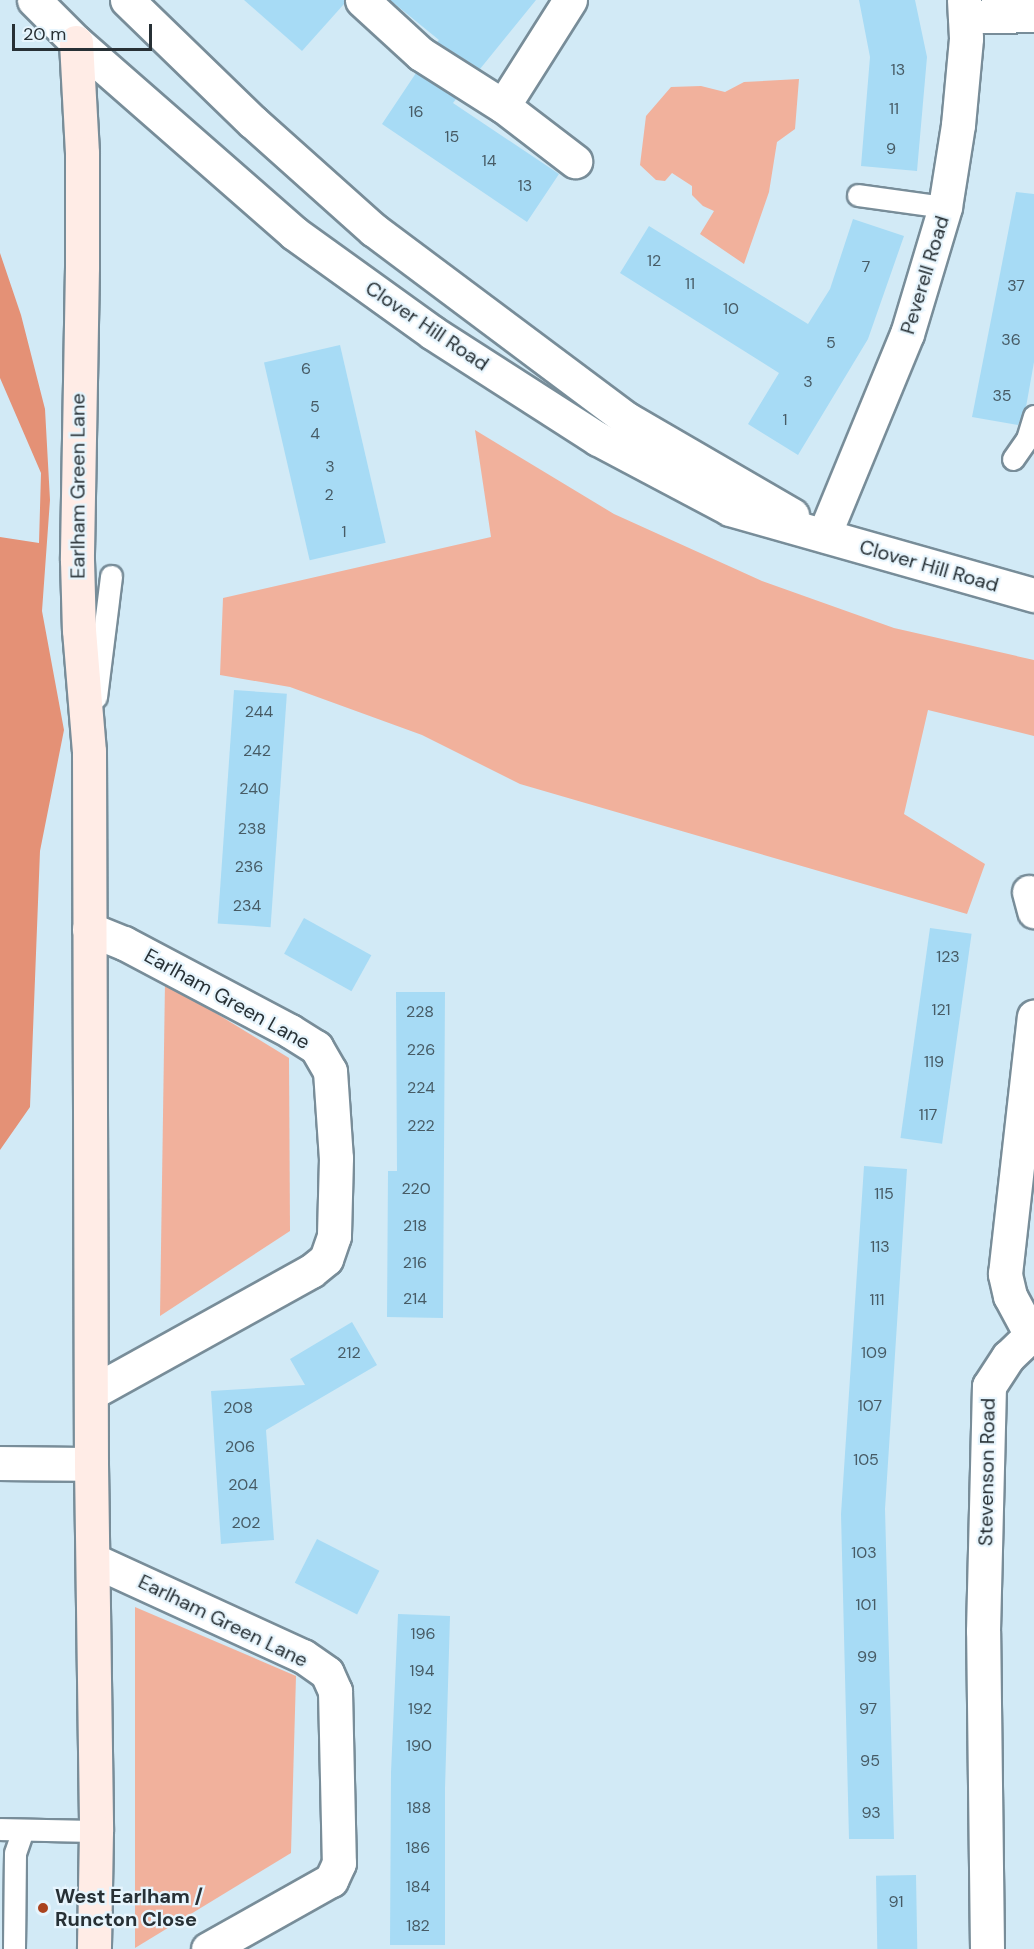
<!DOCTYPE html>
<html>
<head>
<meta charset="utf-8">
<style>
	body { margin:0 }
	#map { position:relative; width:1034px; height:1949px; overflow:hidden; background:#d2eaf6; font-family:"DM Sans",sans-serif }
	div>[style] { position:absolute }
	.green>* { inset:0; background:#f1b19c }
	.forest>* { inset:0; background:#e49176 }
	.building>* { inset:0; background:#a7dbf5; transform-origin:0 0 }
	.roads { filter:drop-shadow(2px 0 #788d99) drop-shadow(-2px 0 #788d99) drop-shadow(0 2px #788d99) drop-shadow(0 -2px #788d99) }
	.lane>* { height:21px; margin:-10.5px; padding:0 10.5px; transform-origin:10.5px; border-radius:10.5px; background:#fff }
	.street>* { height:33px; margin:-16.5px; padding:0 16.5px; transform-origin:16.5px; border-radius:16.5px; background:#fff }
	.secondary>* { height:33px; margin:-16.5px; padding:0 16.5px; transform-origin:16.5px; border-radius:16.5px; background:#ffece6 }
	.dots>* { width:16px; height:16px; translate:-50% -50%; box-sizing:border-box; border:3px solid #e7f5fd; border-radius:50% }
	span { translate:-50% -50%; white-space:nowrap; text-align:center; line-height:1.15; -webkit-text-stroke:4.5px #e7f5fd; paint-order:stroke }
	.number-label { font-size:16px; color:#475b65 }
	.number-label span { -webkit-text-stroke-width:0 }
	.street-label { font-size:20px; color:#273035 }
	.poi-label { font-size:20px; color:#273035; font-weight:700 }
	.left { translate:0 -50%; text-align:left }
	.scale { position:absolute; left:12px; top:24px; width:140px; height:27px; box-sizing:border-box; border:3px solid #273035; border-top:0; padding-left:8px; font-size:18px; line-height:21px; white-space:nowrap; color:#273035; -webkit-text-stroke:4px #e7f5fd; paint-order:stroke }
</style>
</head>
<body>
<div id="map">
	<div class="green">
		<i style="clip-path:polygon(799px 79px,795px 129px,777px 142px,769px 192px,744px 264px,700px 234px,714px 211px,703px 206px,692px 195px,692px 186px,672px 173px,665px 181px,656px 180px,640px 165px,646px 116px,671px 87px,701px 86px,725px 92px,744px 82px)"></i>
		<i style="clip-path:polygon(475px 430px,614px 514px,762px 581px,894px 628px,1034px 660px,1034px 736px,928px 710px,904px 814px,985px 864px,967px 914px,520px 784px,422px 735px,290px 687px,220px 675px,223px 598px,491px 537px)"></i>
		<i style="clip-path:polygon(165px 982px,289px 1058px,290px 1231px,160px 1316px)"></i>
		<i style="clip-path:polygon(135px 1607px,296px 1676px,291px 1853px,135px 1948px)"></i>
	</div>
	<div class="forest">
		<i style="clip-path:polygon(0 253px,21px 315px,45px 409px,50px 500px,42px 611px,64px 730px,40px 851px,30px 1107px,0 1150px,0 537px,39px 543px,41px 473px,0 378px)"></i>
	</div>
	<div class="building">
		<i style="clip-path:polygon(244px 0,344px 0,344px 4px,302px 51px)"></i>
		<i style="clip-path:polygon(390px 0,536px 0,480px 69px,437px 42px,439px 40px)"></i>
		<i style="clip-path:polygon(859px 0,915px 0,927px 57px,917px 171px,861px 166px,870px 57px)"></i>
		<i style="clip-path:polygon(416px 73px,456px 99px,453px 103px,559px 174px,527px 222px,382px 124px)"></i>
		<i style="clip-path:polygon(1016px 192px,1034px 194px,1034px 362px,1026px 407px,1018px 425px,972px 417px)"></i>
		<i style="clip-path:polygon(853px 219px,904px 236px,868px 339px,798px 455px,748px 424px,779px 373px,620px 273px,649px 226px,808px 324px,830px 289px)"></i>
		<i style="left:340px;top:345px;width:203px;height:78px;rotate:77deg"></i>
		<i style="left:234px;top:690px;width:53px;height:234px;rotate:4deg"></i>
		<i style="left:304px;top:918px;width:77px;height:41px;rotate:29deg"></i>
		<i style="left:930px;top:928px;width:42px;height:212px;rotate:8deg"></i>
		<i style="clip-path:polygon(396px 992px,445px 992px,443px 1318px,387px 1317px,388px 1171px,397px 1171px)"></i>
		<i style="clip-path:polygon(864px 1166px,907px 1169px,885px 1509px,894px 1839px,849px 1839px,841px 1514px)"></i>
		<i style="clip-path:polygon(352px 1322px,377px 1365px,266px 1430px,274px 1540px,221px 1544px,211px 1391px,305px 1385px,290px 1359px)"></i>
		<i style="left:317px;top:1539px;width:70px;height:49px;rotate:27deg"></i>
		<i style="clip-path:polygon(398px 1614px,450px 1616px,445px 1789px,445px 1945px,390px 1945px,391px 1772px)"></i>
		<i style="left:916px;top:1875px;width:74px;height:40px;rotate:89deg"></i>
	</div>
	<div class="roads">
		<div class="lane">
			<i style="left:858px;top:195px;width:88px;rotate:7.9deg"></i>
			<i style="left:1013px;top:459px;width:24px;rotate:-55deg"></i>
			<i style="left:1027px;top:439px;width:24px;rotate:-73deg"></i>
			<i style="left:96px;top:697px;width:122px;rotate:-82.9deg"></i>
			<i style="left:0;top:1829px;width:96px;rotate:1.2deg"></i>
			<i style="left:14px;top:1949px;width:96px;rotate:-89.4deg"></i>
			<i style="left:15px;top:1853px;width:24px;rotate:-71deg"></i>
		</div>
		<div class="street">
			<i style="left:34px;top:0;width:59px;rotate:45deg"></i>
			<i style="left:76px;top:42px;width:290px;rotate:41.2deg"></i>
			<i style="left:294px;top:233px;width:171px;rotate:35.7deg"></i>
			<i style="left:433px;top:333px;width:196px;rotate:32.7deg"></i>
			<i style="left:598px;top:439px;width:149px;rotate:27.9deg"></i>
			<i style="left:730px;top:509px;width:316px;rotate:15.8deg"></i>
			<i style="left:127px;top:0;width:175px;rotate:44.1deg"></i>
			<i style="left:253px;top:122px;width:162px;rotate:41.8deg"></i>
			<i style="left:374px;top:230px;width:316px;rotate:36.8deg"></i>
			<i style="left:627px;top:419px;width:191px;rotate:30.2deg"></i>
			<i style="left:362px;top:0;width:80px;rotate:42.5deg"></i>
			<i style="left:421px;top:54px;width:97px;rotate:32.4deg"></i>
			<i style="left:570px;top:0;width:125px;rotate:122.3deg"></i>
			<i style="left:503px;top:106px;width:91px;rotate:37.4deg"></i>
			<i style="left:965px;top:17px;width:69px;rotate:-1.7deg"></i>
			<i style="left:824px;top:535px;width:217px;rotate:-67.6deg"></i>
			<i style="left:907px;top:334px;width:133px;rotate:-73.3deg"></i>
			<i style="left:945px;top:207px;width:83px;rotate:-81deg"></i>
			<i style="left:958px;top:125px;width:87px;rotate:-84.7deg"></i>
			<i style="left:966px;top:38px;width:38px;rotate:-93deg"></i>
			<i style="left:1029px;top:892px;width:20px;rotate:75deg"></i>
			<i style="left:89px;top:929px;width:38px;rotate:22deg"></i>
			<i style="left:124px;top:943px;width:188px;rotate:27.9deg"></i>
			<i style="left:290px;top:1031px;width:31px;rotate:32deg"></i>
			<i style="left:316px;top:1047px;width:28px;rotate:60deg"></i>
			<i style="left:330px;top:1071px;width:87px;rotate:86.1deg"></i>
			<i style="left:336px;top:1158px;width:78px;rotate:91.5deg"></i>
			<i style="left:334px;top:1236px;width:24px;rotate:109deg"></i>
			<i style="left:326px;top:1259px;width:19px;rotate:141deg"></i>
			<i style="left:311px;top:1271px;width:249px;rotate:151deg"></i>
			<i style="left:0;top:1463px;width:91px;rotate:0.6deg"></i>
			<i style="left:93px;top:1560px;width:231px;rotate:24.6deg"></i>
			<i style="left:303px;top:1656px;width:29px;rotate:35deg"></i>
			<i style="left:327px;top:1673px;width:20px;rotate:66deg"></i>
			<i style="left:335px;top:1691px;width:172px;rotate:88.7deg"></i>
			<i style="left:339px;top:1863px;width:19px;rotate:115deg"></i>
			<i style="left:331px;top:1880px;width:141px;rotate:150.7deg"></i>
			<i style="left:987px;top:1949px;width:318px;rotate:-90.7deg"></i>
			<i style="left:983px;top:1631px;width:245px;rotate:-88.6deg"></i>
			<i style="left:989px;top:1386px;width:35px;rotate:-57deg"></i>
			<i style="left:1008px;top:1357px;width:32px;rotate:-44deg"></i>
			<i style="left:1031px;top:1335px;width:44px;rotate:-118.3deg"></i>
			<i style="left:1010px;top:1296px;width:23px;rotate:-103deg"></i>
			<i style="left:1005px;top:1274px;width:259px;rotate:-83.6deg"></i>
		</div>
		<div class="secondary">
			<i style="left:76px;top:42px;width:111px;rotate:86.9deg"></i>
			<i style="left:82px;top:153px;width:114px;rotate:90deg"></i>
			<i style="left:82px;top:267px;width:293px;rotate:91deg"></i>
			<i style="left:77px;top:560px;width:70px;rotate:88.4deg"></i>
			<i style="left:79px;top:630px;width:121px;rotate:85.3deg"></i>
			<i style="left:89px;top:751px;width:713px;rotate:89.84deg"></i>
			<i style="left:91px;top:1464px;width:367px;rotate:89.2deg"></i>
			<i style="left:96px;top:1831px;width:118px;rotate:91deg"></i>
		</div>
	</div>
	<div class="dots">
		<i style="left:43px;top:1908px;background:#aa431e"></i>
	</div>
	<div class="number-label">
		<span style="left:898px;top:70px">13</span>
		<span style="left:894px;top:109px">11</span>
		<span style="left:416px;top:112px">16</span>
		<span style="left:452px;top:137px">15</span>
		<span style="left:891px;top:149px">9</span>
		<span style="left:489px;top:161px">14</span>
		<span style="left:525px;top:186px">13</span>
		<span style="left:654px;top:261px">12</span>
		<span style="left:866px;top:267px">7</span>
		<span style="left:690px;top:284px">11</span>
		<span style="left:1016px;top:286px">37</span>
		<span style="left:731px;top:309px">10</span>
		<span style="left:1011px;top:340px">36</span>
		<span style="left:831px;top:343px">5</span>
		<span style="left:306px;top:369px">6</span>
		<span style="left:808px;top:382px">3</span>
		<span style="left:1002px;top:396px">35</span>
		<span style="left:315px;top:407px">5</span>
		<span style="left:785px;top:420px">1</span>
		<span style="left:315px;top:434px">4</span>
		<span style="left:330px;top:467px">3</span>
		<span style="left:329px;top:495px">2</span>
		<span style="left:344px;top:532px">1</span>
		<span style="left:259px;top:712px">244</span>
		<span style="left:257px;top:751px">242</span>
		<span style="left:254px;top:789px">240</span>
		<span style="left:252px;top:829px">238</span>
		<span style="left:249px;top:867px">236</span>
		<span style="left:247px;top:906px">234</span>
		<span style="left:948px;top:957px">123</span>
		<span style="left:941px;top:1010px">121</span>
		<span style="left:420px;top:1012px">228</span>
		<span style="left:421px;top:1050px">226</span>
		<span style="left:934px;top:1062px">119</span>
		<span style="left:421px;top:1088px">224</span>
		<span style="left:928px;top:1115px">117</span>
		<span style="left:421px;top:1126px">222</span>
		<span style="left:416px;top:1189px">220</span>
		<span style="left:884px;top:1194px">115</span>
		<span style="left:415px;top:1226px">218</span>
		<span style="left:880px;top:1247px">113</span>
		<span style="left:415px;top:1263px">216</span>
		<span style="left:415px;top:1299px">214</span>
		<span style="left:877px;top:1300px">111</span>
		<span style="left:349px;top:1353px">212</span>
		<span style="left:874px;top:1353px">109</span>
		<span style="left:870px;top:1406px">107</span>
		<span style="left:238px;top:1408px">208</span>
		<span style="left:240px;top:1447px">206</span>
		<span style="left:866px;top:1460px">105</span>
		<span style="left:243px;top:1485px">204</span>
		<span style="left:246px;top:1523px">202</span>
		<span style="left:864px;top:1553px">103</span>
		<span style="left:866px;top:1605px">101</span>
		<span style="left:423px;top:1634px">196</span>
		<span style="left:867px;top:1657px">99</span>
		<span style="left:422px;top:1671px">194</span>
		<span style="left:420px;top:1709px">192</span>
		<span style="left:868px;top:1709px">97</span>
		<span style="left:419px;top:1746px">190</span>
		<span style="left:870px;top:1761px">95</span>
		<span style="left:419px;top:1808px">188</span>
		<span style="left:871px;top:1813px">93</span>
		<span style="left:418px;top:1848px">186</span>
		<span style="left:418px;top:1887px">184</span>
		<span style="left:896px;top:1902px">91</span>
		<span style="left:418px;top:1926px">182</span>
	</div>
	<div class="street-label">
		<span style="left:925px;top:275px;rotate:-73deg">Peverell Road</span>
		<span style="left:427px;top:326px;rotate:34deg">Clover Hill Road</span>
		<span style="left:78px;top:486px;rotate:-90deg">Earlham Green Lane</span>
		<span style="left:929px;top:566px;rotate:16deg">Clover Hill Road</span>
		<span style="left:227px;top:999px;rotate:29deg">Earlham Green Lane</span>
		<span style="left:987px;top:1472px;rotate:-89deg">Stevenson Road</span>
		<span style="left:223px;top:1621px;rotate:26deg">Earlham Green Lane</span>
	</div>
	<div class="poi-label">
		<span class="left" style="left:55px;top:1908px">West Earlham /<br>Runcton Close</span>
	</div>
	<div class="scale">20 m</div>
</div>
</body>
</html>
